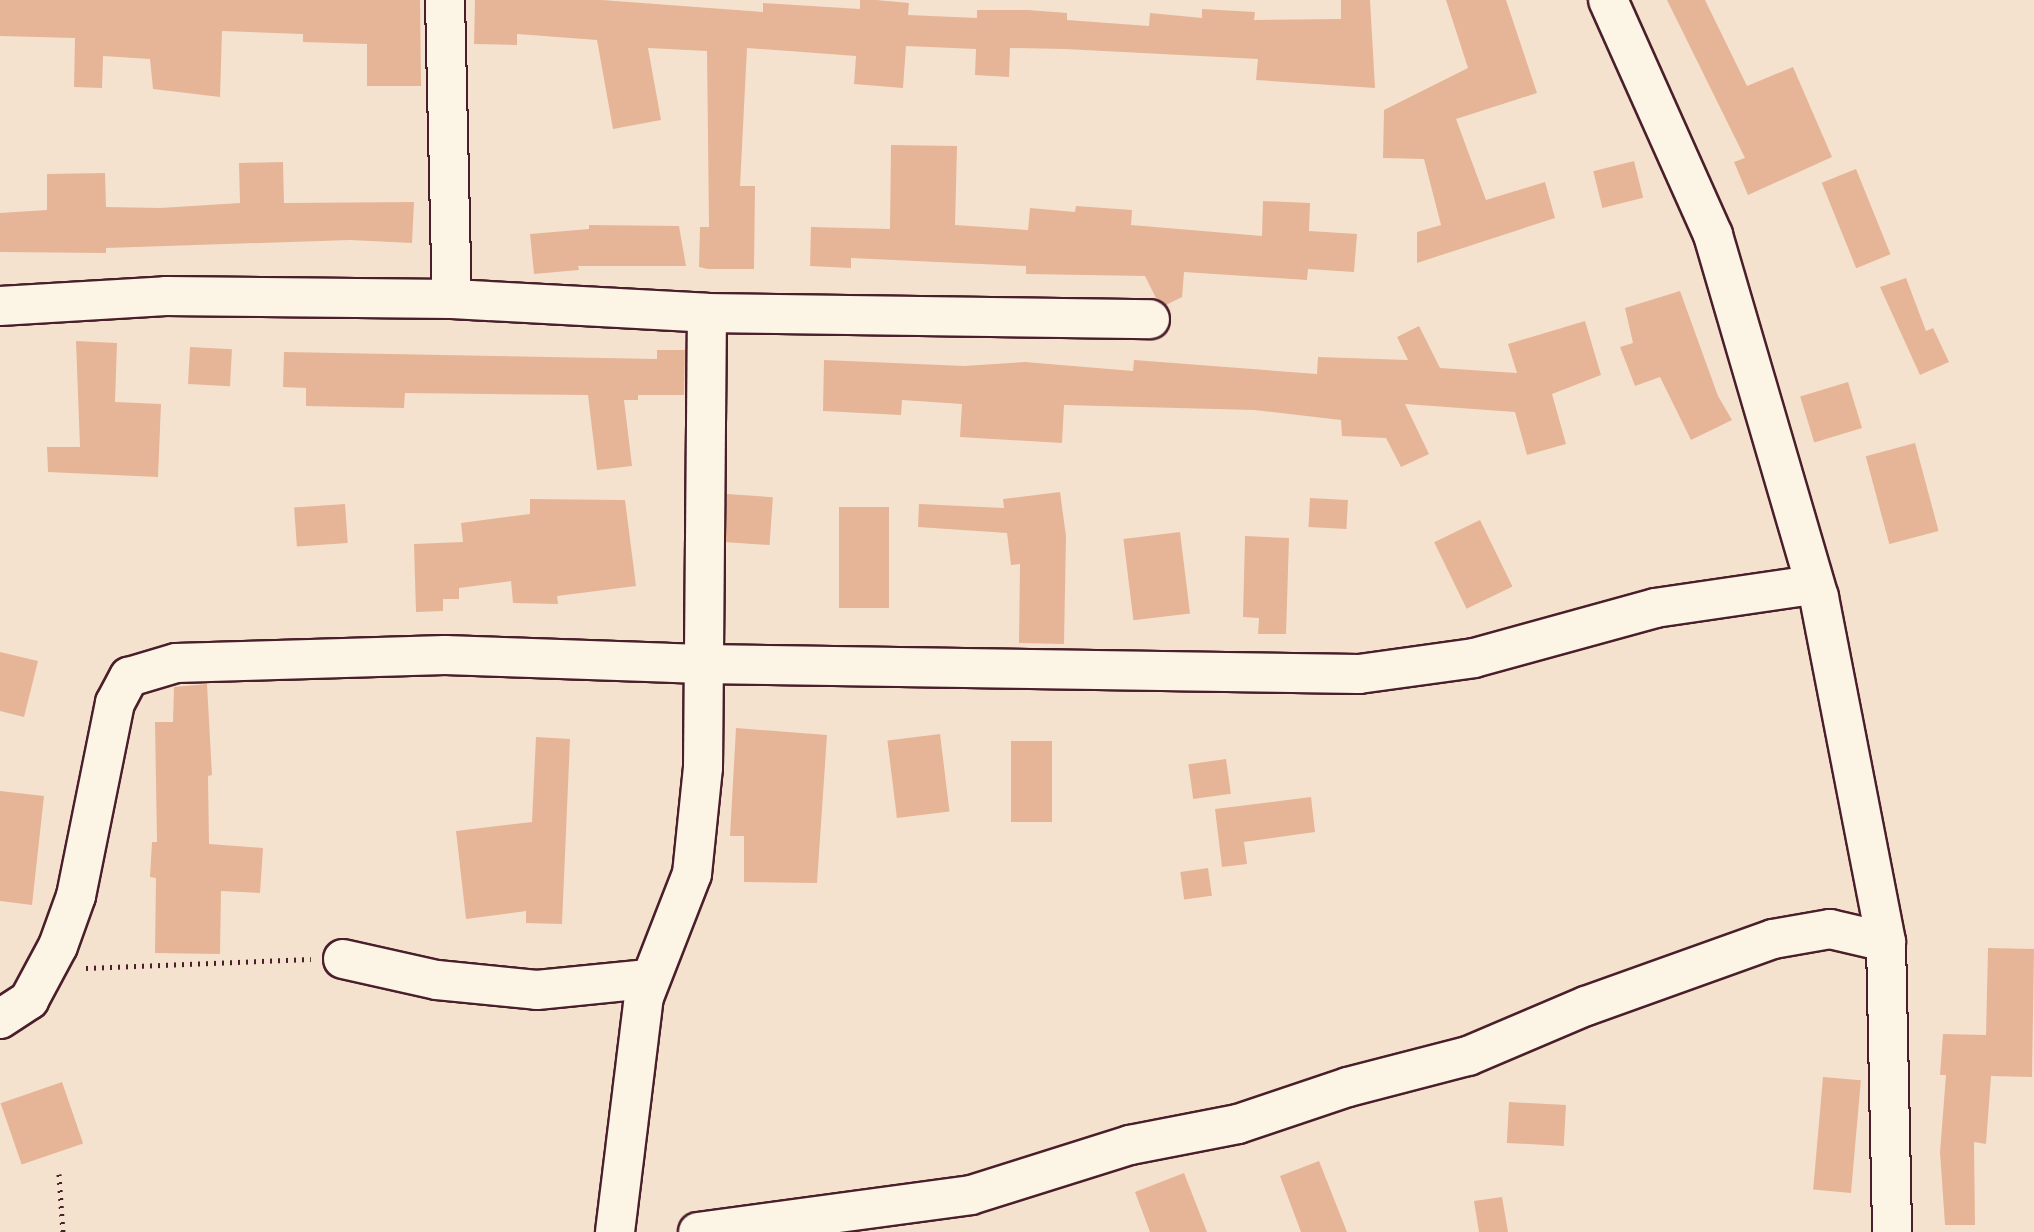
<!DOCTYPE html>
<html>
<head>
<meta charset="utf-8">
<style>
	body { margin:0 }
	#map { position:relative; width:2034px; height:1232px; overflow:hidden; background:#f5e2ce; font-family:"Patrick Hand",sans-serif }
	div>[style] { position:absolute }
	.building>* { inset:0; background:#e6b597; transform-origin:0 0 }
	.path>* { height:5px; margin-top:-2.5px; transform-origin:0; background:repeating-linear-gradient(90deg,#4a1f2b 0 2px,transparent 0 8px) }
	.roads { filter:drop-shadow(2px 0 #4a1f2b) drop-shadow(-2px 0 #4a1f2b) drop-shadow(0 2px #4a1f2b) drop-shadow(0 -2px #4a1f2b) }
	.minor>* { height:38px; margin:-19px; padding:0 19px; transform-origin:19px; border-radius:19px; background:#fcf5e5 }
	span { translate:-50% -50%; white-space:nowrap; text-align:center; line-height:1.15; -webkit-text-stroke:7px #fcf5e5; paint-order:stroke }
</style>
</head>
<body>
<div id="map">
	<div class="building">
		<i style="clip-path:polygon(0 0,420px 0,421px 86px,367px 86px,367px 44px,303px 42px,303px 34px,222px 31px,220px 97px,153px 89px,150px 59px,103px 56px,102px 88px,74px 87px,75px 38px,0 36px)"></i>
		<i style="clip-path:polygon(475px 0,602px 0,763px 12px,763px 3px,860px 9px,860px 0,876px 0,909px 3px,908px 15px,977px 18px,977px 10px,1028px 10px,1067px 13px,1067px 20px,1149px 26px,1150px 13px,1202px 18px,1202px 9px,1255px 12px,1254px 20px,1341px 19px,1341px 0,1370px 0,1375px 88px,1256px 80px,1258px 59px,1065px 49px,1010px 48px,1009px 77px,975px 75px,976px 49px,906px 46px,903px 88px,854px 84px,856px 56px,747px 48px,740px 186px,755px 186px,754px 269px,708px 269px,699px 267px,700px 227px,709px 227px,707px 51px,648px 48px,661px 120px,613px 129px,597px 40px,517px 34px,517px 45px,474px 44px)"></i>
		<i style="clip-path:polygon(1446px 0,1506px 0,1537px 93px,1456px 119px,1486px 200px,1545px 182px,1555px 218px,1417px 263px,1417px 232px,1441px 225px,1424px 159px,1383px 158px,1384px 110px,1468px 68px)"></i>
		<i style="clip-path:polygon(1667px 0,1705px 0,1747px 86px,1793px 67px,1832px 157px,1748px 195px,1734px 162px,1745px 158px)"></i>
		<i style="clip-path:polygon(891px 145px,957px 146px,955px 225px,1028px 230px,1030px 208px,1075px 212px,1076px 206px,1132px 210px,1131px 225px,1262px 236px,1263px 201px,1310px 203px,1309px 231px,1357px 234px,1354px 272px,1308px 269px,1307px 280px,1184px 272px,1182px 297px,1166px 305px,1156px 298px,1145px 276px,1026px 274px,1026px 266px,851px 258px,851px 268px,810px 266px,811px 227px,890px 229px)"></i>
		<i style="left:1634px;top:161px;width:38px;height:42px;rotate:76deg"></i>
		<i style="clip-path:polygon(283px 162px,284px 203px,414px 202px,412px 243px,350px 240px,106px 248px,106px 253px,0 252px,0 213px,47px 210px,47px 174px,105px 173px,106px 207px,160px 208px,240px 203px,239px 163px)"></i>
		<i style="left:1856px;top:169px;width:92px;height:37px;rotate:68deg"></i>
		<i style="clip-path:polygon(589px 225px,679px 226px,686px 266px,578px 266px,579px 270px,534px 274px,530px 234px,589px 229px)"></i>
		<i style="clip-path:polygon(1906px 278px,1926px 331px,1933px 328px,1949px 362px,1920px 375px,1880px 287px)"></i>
		<i style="clip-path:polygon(1680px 291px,1718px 396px,1732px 420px,1691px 440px,1660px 377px,1635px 386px,1620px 347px,1633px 343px,1625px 308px)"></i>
		<i style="clip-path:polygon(1585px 321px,1601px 375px,1552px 394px,1566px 444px,1527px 455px,1515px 412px,1405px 404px,1429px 454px,1401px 467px,1386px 438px,1342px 436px,1341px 420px,1254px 410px,1064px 405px,1062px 443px,960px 437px,962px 404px,902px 400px,901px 415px,823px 411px,824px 360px,964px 366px,1025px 362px,1133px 371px,1134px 360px,1317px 374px,1318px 357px,1408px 360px,1397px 337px,1419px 326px,1440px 368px,1517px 373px,1508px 344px)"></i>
		<i style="clip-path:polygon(76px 341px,117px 343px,115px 402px,161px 404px,158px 477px,48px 472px,47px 447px,80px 447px)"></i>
		<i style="left:190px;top:347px;width:42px;height:37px;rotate:3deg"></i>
		<i style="clip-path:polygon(657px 350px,685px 350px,684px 395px,638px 395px,638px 400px,624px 400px,632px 466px,597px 470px,588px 395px,405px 393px,404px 408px,306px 406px,306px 388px,283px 387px,284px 352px,657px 359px)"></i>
		<i style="left:1848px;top:382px;width:48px;height:50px;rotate:73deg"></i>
		<i style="left:1915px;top:443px;width:91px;height:51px;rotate:75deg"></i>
		<i style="clip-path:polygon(1060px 492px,1066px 536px,1064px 644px,1019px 643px,1020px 564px,1011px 565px,1007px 533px,918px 527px,919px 504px,1004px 508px,1003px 499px)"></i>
		<i style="left:727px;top:494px;width:46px;height:48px;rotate:4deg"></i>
		<i style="left:1310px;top:498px;width:38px;height:29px;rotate:3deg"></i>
		<i style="clip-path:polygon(530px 499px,625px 500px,636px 586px,557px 596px,558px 604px,513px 603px,511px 581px,459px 588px,459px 599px,443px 599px,443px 611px,416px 612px,414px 544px,463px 542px,461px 523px,530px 514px)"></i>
		<i style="left:345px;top:504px;width:39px;height:51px;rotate:86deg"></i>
		<i style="left:839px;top:507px;width:50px;height:101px"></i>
		<i style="left:1480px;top:520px;width:74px;height:51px;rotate:64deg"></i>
		<i style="left:1180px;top:532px;width:82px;height:57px;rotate:83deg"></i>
		<i style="clip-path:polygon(1245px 536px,1289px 538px,1286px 634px,1258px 634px,1259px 618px,1243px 617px)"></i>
		<i style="clip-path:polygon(0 652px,38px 661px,24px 717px,0 711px)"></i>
		<i style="clip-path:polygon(207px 684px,212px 775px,208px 776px,209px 844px,263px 848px,260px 893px,221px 891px,220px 954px,155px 953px,156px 878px,150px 877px,152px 842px,157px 842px,155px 722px,173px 722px,174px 687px)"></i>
		<i style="clip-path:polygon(736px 728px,827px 735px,817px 883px,744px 882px,744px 836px,730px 836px)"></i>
		<i style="left:940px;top:734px;width:78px;height:53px;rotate:83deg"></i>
		<i style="clip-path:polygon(536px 737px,570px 739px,562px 924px,526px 923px,526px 911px,466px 919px,456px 831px,532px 822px)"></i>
		<i style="left:1011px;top:741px;width:41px;height:81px"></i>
		<i style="left:1226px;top:759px;width:35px;height:38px;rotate:82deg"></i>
		<i style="clip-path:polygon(0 791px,44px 796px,32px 905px,0 901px)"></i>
		<i style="clip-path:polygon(1311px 797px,1315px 832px,1244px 842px,1247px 864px,1222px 867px,1215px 809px)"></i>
		<i style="left:1208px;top:868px;width:28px;height:28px;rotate:82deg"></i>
		<i style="clip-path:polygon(1988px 948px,2034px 949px,2032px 1077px,1991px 1076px,1986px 1144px,1974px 1142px,1975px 1225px,1945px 1225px,1940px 1152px,1946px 1075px,1940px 1075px,1943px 1034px,1986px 1035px)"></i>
		<i style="left:1823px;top:1077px;width:38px;height:113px;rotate:5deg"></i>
		<i style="left:62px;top:1082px;width:65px;height:65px;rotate:71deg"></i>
		<i style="left:1509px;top:1102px;width:57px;height:41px;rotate:3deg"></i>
		<i style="clip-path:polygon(1319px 1161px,1347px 1232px,1301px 1232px,1280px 1176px)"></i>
		<i style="clip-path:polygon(1184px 1173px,1207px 1232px,1150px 1232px,1135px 1192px)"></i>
		<i style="clip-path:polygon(1502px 1197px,1508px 1232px,1479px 1232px,1474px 1201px)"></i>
	</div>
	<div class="path">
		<i style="left:86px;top:968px;width:225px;rotate:-2.3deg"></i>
		<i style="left:59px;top:1174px;width:58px;rotate:86.1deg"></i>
	</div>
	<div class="roads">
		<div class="minor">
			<i style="left:445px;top:0;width:299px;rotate:88.7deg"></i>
			<i style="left:1608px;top:0;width:257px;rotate:65.9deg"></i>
			<i style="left:1713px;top:235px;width:377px;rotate:73.7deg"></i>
			<i style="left:1819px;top:597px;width:351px;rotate:79deg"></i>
			<i style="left:1886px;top:942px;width:290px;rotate:88.8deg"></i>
			<i style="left:0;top:306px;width:166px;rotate:-3.4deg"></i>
			<i style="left:166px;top:296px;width:286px;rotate:0.6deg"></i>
			<i style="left:452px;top:299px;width:255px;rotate:3.1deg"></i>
			<i style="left:707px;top:313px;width:443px;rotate:0.8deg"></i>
			<i style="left:343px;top:959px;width:96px;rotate:12.6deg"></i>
			<i style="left:437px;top:980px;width:100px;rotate:5.7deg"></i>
			<i style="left:537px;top:990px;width:112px;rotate:-5.7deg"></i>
			<i style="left:0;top:1019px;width:35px;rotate:-33deg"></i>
			<i style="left:29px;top:1000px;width:61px;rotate:-61.8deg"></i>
			<i style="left:58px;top:946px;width:53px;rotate:-70.2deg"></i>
			<i style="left:76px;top:896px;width:197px;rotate:-78.6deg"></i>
			<i style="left:115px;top:703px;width:30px;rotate:-62deg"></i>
			<i style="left:129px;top:677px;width:49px;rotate:-16.6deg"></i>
			<i style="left:176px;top:663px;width:269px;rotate:-1.7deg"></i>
			<i style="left:445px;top:655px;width:257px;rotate:2deg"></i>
			<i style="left:702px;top:664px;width:657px;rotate:0.87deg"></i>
			<i style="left:1359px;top:674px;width:116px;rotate:-7.9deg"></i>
			<i style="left:1474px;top:658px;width:188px;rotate:-15.4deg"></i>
			<i style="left:1655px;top:608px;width:159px;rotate:-8.3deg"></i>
			<i style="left:615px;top:1232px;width:237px;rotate:-83deg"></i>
			<i style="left:644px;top:997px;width:132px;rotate:-68.7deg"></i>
			<i style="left:692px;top:874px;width:107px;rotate:-84.1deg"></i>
			<i style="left:703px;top:768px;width:455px;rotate:-89.5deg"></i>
			<i style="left:698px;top:1232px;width:275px;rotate:-7.7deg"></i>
			<i style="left:971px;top:1195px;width:167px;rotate:-17.5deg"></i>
			<i style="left:1130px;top:1145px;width:110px;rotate:-11deg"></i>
			<i style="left:1238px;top:1124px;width:116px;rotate:-18.6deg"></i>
			<i style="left:1348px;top:1087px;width:124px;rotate:-14.5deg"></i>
			<i style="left:1468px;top:1056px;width:128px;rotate:-23deg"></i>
			<i style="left:1586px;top:1006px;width:199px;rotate:-19.7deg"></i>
			<i style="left:1773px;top:939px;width:58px;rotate:-10deg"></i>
			<i style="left:1830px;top:929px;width:57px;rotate:13.1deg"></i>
		</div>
	</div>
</div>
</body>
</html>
